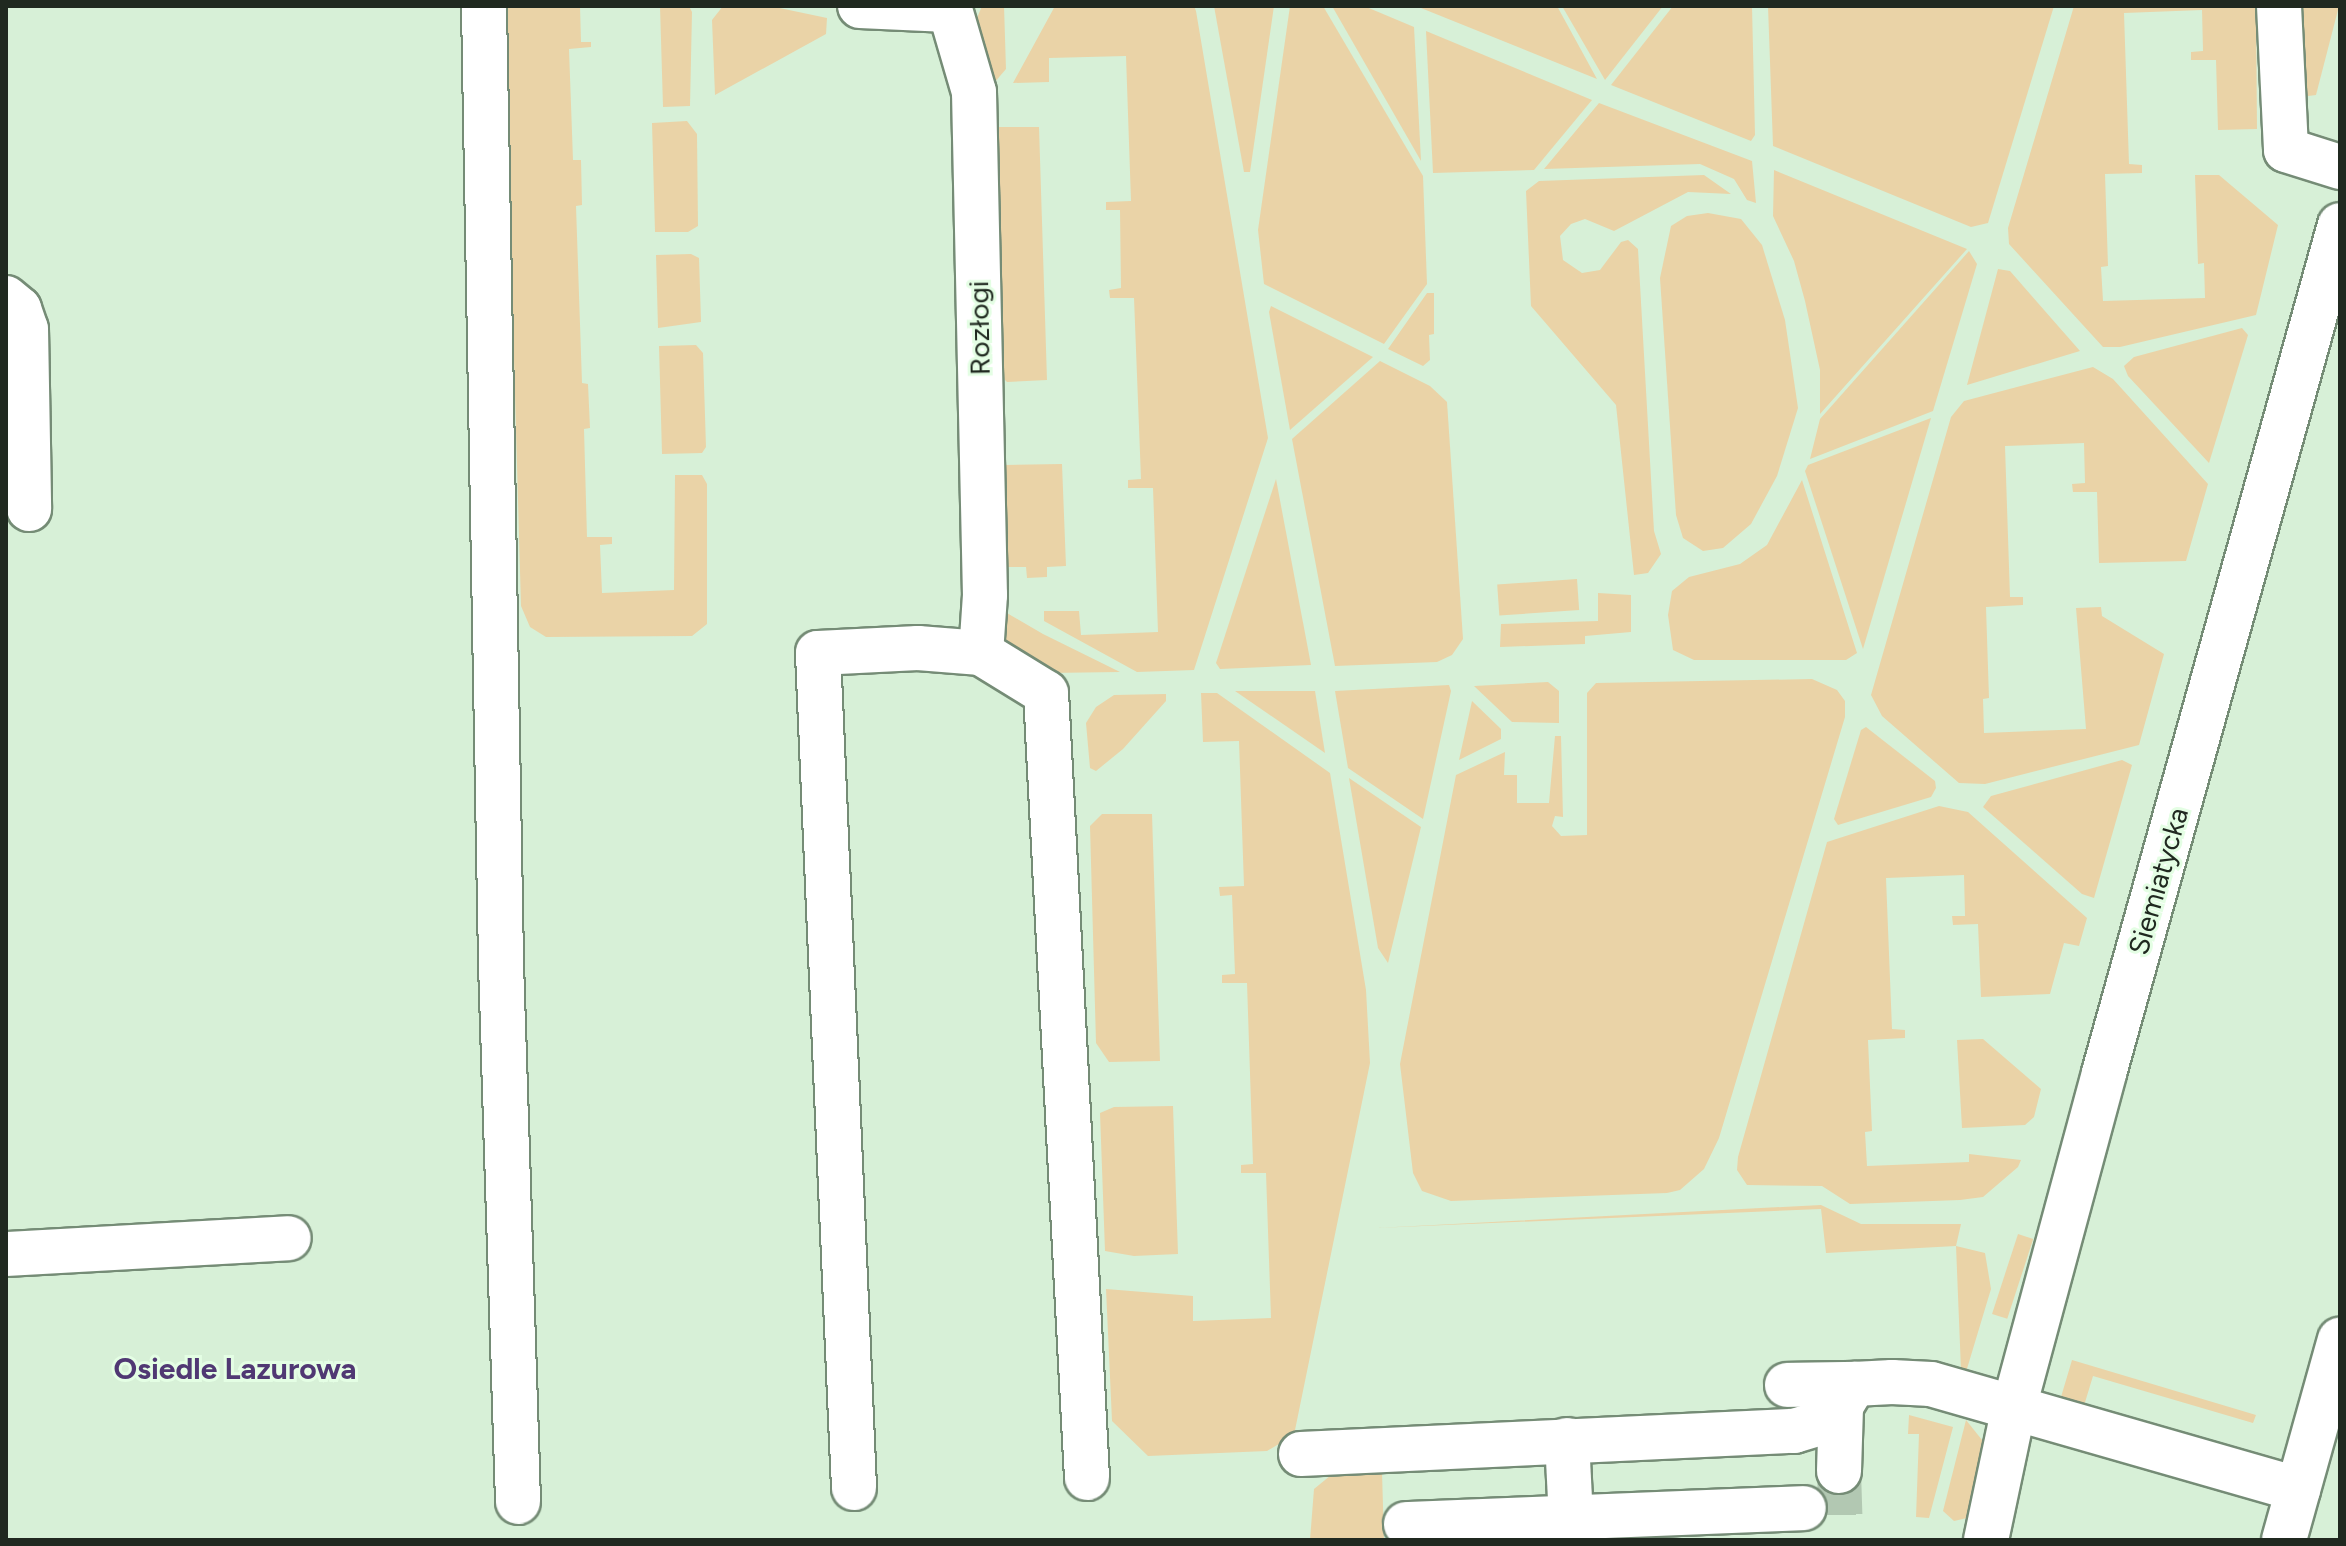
<!DOCTYPE html>
<html>
<head>
<meta charset="utf-8">
<style>
	body { margin:0 }
	#map { position:relative; width:2346px; height:1546px; overflow:hidden; background:#d7f0d7; font-family:Figtree,sans-serif }
	div>[style] { position:absolute }
	.green>* { inset:0; background:#ead3a7; transform-origin:0 0 }
	.minor-tunnel>* { height:44px; margin-top:-22px; transform-origin:0; background:repeating-linear-gradient(90deg,#b2c8b2 0 44px,transparent 0 66px) }
	.roads { filter:drop-shadow(2px 0 #758c76) drop-shadow(-2px 0 #758c76) drop-shadow(0 2px #758c76) drop-shadow(0 -2px #758c76) }
	.minor>* { height:44px; margin:-22px; padding:0 22px; transform-origin:22px; border-radius:22px; background:#fff }
	span { translate:-50% -50%; white-space:nowrap; text-align:center; line-height:1.15; -webkit-text-stroke:6px #e4fee4; paint-order:stroke }
	.street-label { font-size:28px; color:#202920 }
	.neighbourhood-label { font-size:30px; color:#503873; font-weight:700 }
	.frame { position:absolute; inset:0; border:8px solid #202920; pointer-events:none }
</style>
</head>
<body>
<div id="map">
	<div class="green">
		<i style="clip-path:polygon(504px 6px,580px 6px,581px 42px,591px 42px,591px 47px,569px 49px,573px 160px,581px 160px,582px 205px,576px 206px,582px 383px,588px 384px,590px 428px,584px 429px,587px 537px,612px 537px,612px 544px,600px 545px,602px 593px,674px 590px,675px 475px,702px 475px,707px 484px,707px 624px,692px 636px,546px 637px,530px 627px,521px 606px)"></i>
		<i style="clip-path:polygon(660px 6px,689px 6px,692px 12px,690px 106px,663px 107px)"></i>
		<i style="clip-path:polygon(723px 6px,770px 6px,827px 18px,826px 34px,715px 95px,712px 20px)"></i>
		<i style="clip-path:polygon(982px 6px,1004px 6px,1006px 69px,994px 83px,979px 71px,977px 18px)"></i>
		<i style="clip-path:polygon(1055px 6px,1194px 6px,1196px 11px,1268px 438px,1194px 670px,1137px 672px,1044px 621px,1044px 611px,1079px 611px,1081px 635px,1158px 632px,1153px 488px,1128px 488px,1128px 480px,1141px 479px,1134px 298px,1110px 298px,1109px 290px,1121px 288px,1120px 210px,1106px 210px,1106px 202px,1131px 201px,1126px 56px,1049px 58px,1049px 82px,1013px 83px)"></i>
		<i style="clip-path:polygon(1214px 6px,1274px 6px,1250px 172px,1244px 172px)"></i>
		<i style="clip-path:polygon(1290px 6px,1323px 6px,1423px 176px,1427px 284px,1384px 344px,1264px 284px,1258px 230px)"></i>
		<i style="clip-path:polygon(1332px 6px,1364px 6px,1414px 27px,1421px 161px)"></i>
		<i style="clip-path:polygon(1416px 6px,1557px 6px,1597px 79px)"></i>
		<i style="clip-path:polygon(1562px 6px,1663px 6px,1605px 80px)"></i>
		<i style="clip-path:polygon(1673px 6px,1752px 6px,1755px 135px,1751px 141px,1611px 85px)"></i>
		<i style="clip-path:polygon(1768px 6px,2054px 6px,1988px 223px,1971px 227px,1773px 146px)"></i>
		<i style="clip-path:polygon(2074px 6px,2264px 6px,2256px 13px,2257px 129px,2218px 130px,2216px 60px,2191px 60px,2191px 52px,2203px 51px,2202px 10px,2124px 13px,2129px 164px,2142px 165px,2142px 173px,2105px 174px,2108px 266px,2101px 267px,2103px 301px,2205px 298px,2204px 263px,2198px 264px,2195px 175px,2219px 175px,2278px 225px,2256px 315px,2120px 347px,2103px 347px,2009px 244px,2008px 228px)"></i>
		<i style="clip-path:polygon(2298px 6px,2339px 6px,2316px 95px,2300px 97px)"></i>
		<i style="clip-path:polygon(1426px 31px,1592px 100px,1534px 170px,1433px 173px)"></i>
		<i style="clip-path:polygon(1599px 103px,1752px 161px,1756px 203px,1747px 200px,1734px 179px,1700px 164px,1544px 169px)"></i>
		<i style="clip-path:polygon(687px 121px,697px 134px,698px 226px,688px 232px,655px 232px,652px 123px)"></i>
		<i style="clip-path:polygon(992px 127px,1039px 127px,1047px 380px,1007px 382px,1001px 376px)"></i>
		<i style="clip-path:polygon(1774px 170px,1967px 249px,1820px 414px,1820px 370px,1805px 301px,1794px 261px,1773px 216px)"></i>
		<i style="clip-path:polygon(1704px 175px,1731px 194px,1688px 192px,1614px 231px,1585px 219px,1571px 224px,1560px 236px,1563px 260px,1582px 273px,1600px 270px,1621px 242px,1628px 240px,1638px 249px,1654px 531px,1661px 554px,1648px 573px,1634px 575px,1616px 405px,1531px 306px,1526px 191px,1539px 181px)"></i>
		<i style="clip-path:polygon(1708px 213px,1741px 219px,1762px 245px,1785px 320px,1798px 408px,1777px 476px,1751px 524px,1723px 548px,1703px 551px,1683px 538px,1676px 515px,1660px 278px,1671px 226px,1687px 216px)"></i>
		<i style="clip-path:polygon(1969px 251px,1977px 264px,1933px 411px,1810px 459px,1820px 419px)"></i>
		<i style="clip-path:polygon(691px 254px,699px 258px,701px 322px,658px 328px,656px 255px)"></i>
		<i style="clip-path:polygon(1998px 269px,2010px 271px,2080px 351px,1967px 385px)"></i>
		<i style="clip-path:polygon(1427px 293px,1434px 293px,1434px 334px,1429px 335px,1430px 360px,1423px 366px,1388px 349px)"></i>
		<i style="clip-path:polygon(1271px 306px,1373px 357px,1290px 430px,1269px 312px)"></i>
		<i style="clip-path:polygon(2242px 328px,2248px 335px,2209px 463px,2128px 376px,2124px 366px,2134px 357px)"></i>
		<i style="clip-path:polygon(696px 345px,703px 353px,706px 447px,702px 453px,662px 454px,659px 346px)"></i>
		<i style="clip-path:polygon(1380px 361px,1430px 386px,1447px 402px,1463px 639px,1452px 655px,1437px 662px,1335px 666px,1292px 439px)"></i>
		<i style="clip-path:polygon(2093px 367px,2113px 379px,2208px 484px,2186px 561px,2099px 563px,2097px 492px,2073px 492px,2072px 484px,2085px 483px,2084px 443px,2005px 446px,2010px 597px,2023px 597px,2023px 605px,1986px 607px,1989px 698px,1983px 699px,1984px 733px,2086px 729px,2076px 608px,2101px 607px,2102px 616px,2164px 654px,2139px 745px,1985px 784px,1959px 783px,1882px 716px,1871px 695px,1951px 417px,1964px 401px)"></i>
		<i style="clip-path:polygon(1931px 418px,1863px 649px,1805px 471px,1808px 465px)"></i>
		<i style="clip-path:polygon(1062px 464px,1066px 566px,1047px 567px,1047px 577px,1027px 578px,1026px 567px,1006px 567px,1004px 465px)"></i>
		<i style="clip-path:polygon(1276px 479px,1311px 665px,1220px 669px,1216px 663px)"></i>
		<i style="clip-path:polygon(1802px 480px,1857px 653px,1846px 660px,1694px 660px,1673px 650px,1668px 615px,1672px 591px,1689px 577px,1740px 564px,1767px 545px)"></i>
		<i style="left:1577px;top:579px;width:31px;height:80px;rotate:86deg"></i>
		<i style="clip-path:polygon(1598px 593px,1631px 595px,1631px 632px,1585px 636px,1585px 644px,1500px 647px,1501px 624px,1598px 621px)"></i>
		<i style="clip-path:polygon(1000px 609px,1043px 634px,1120px 672px,1048px 673px,1014px 656px,1003px 640px)"></i>
		<i style="clip-path:polygon(1812px 679px,1837px 690px,1845px 701px,1845px 717px,1719px 1138px,1704px 1169px,1680px 1190px,1667px 1193px,1451px 1201px,1422px 1191px,1413px 1173px,1400px 1064px,1456px 775px,1505px 752px,1504px 775px,1517px 775px,1517px 803px,1549px 803px,1555px 736px,1561px 736px,1563px 817px,1555px 816px,1552px 826px,1561px 836px,1587px 835px,1587px 693px,1596px 683px)"></i>
		<i style="clip-path:polygon(1548px 682px,1559px 691px,1559px 723px,1512px 722px,1474px 686px)"></i>
		<i style="clip-path:polygon(1449px 685px,1451px 691px,1423px 819px,1348px 768px,1335px 691px)"></i>
		<i style="clip-path:polygon(1235px 691px,1315px 691px,1325px 753px)"></i>
		<i style="clip-path:polygon(1201px 693px,1217px 693px,1330px 773px,1366px 990px,1370px 1063px,1294px 1435px,1267px 1451px,1148px 1456px,1112px 1421px,1106px 1289px,1193px 1296px,1193px 1321px,1271px 1318px,1266px 1173px,1241px 1173px,1241px 1165px,1253px 1164px,1247px 983px,1222px 983px,1222px 975px,1235px 974px,1232px 895px,1220px 896px,1219px 887px,1244px 886px,1239px 741px,1203px 742px)"></i>
		<i style="clip-path:polygon(1166px 694px,1166px 701px,1123px 749px,1096px 771px,1090px 768px,1086px 723px,1096px 707px,1114px 695px)"></i>
		<i style="clip-path:polygon(1472px 701px,1501px 729px,1501px 739px,1459px 760px)"></i>
		<i style="clip-path:polygon(1866px 727px,1935px 781px,1936px 788px,1931px 797px,1838px 825px,1834px 819px,1861px 730px)"></i>
		<i style="clip-path:polygon(2122px 760px,2132px 765px,2094px 898px,2082px 894px,1983px 807px,1991px 796px)"></i>
		<i style="clip-path:polygon(1349px 778px,1421px 827px,1388px 963px,1378px 948px)"></i>
		<i style="clip-path:polygon(1939px 806px,1968px 812px,2087px 918px,2079px 946px,2064px 943px,2050px 994px,1981px 997px,1978px 924px,1953px 925px,1952px 916px,1965px 916px,1964px 875px,1886px 878px,1892px 1029px,1905px 1030px,1905px 1038px,1868px 1040px,1872px 1131px,1865px 1132px,1867px 1166px,1969px 1162px,1969px 1154px,2021px 1160px,2018px 1167px,1983px 1197px,1960px 1200px,1850px 1204px,1822px 1186px,1747px 1185px,1737px 1170px,1738px 1157px,1827px 842px)"></i>
		<i style="clip-path:polygon(1102px 814px,1152px 814px,1160px 1061px,1109px 1062px,1096px 1043px,1090px 826px)"></i>
		<i style="clip-path:polygon(1983px 1039px,2041px 1089px,2034px 1117px,2025px 1125px,1962px 1128px,1957px 1040px)"></i>
		<i style="clip-path:polygon(1173px 1106px,1178px 1254px,1134px 1256px,1105px 1251px,1100px 1113px,1114px 1107px)"></i>
		<i style="clip-path:polygon(1821px 1205px,1861px 1224px,1961px 1224px,1956px 1246px,1985px 1253px,1991px 1289px,1966px 1372px,1961px 1370px,1956px 1246px,1826px 1253px,1821px 1209px,1376px 1228px)"></i>
		<i style="left:2018px;top:1234px;width:16px;height:84px;rotate:18deg"></i>
		<i style="clip-path:polygon(2072px 1360px,2256px 1415px,2253px 1423px,2093px 1376px,2083px 1409px,2061px 1397px)"></i>
		<i style="clip-path:polygon(1909px 1415px,1953px 1427px,1929px 1518px,1916px 1517px,1919px 1434px,1908px 1434px)"></i>
		<i style="clip-path:polygon(1966px 1420px,1982px 1440px,1984px 1460px,1967px 1518px,1954px 1521px,1943px 1511px)"></i>
		<i style="clip-path:polygon(1336px 1471px,1382px 1472px,1384px 1540px,1310px 1540px,1314px 1489px)"></i>
	</div>
	<div class="minor-tunnel">
		<i style="left:1839px;top:1471px;width:64px;rotate:88.2deg"></i>
	</div>
	<div class="roads">
		<div class="minor">
			<i style="left:484px;top:6px;width:957px;rotate:88.98deg"></i>
			<i style="left:501px;top:963px;width:539px;rotate:88.19deg"></i>
			<i style="left:860px;top:6px;width:88px;rotate:2.6deg"></i>
			<i style="left:949px;top:6px;width:90px;rotate:73.8deg"></i>
			<i style="left:974px;top:92px;width:503px;rotate:88.75deg"></i>
			<i style="left:985px;top:595px;width:58px;rotate:93.9deg"></i>
			<i style="left:2279px;top:6px;width:144px;rotate:87.2deg"></i>
			<i style="left:2286px;top:150px;width:57px;rotate:17.5deg"></i>
			<i style="left:6px;top:298px;width:17px;rotate:40deg"></i>
			<i style="left:19px;top:309px;width:21px;rotate:71deg"></i>
			<i style="left:26px;top:329px;width:180px;rotate:89deg"></i>
			<i style="left:6px;top:1254px;width:283px;rotate:-3.2deg"></i>
			<i style="left:1787px;top:1385px;width:67px;rotate:-0.9deg"></i>
			<i style="left:1567px;top:1440px;width:78px;rotate:87.1deg"></i>
			<i style="left:1301px;top:1454px;width:494px;rotate:-2.7deg"></i>
			<i style="left:1794px;top:1431px;width:27px;rotate:-17deg"></i>
			<i style="left:1820px;top:1423px;width:27px;rotate:-39deg"></i>
			<i style="left:1841px;top:1406px;width:26px;rotate:-59deg"></i>
			<i style="left:1854px;top:1384px;width:38px;rotate:-3deg"></i>
			<i style="left:1892px;top:1382px;width:39px;rotate:3deg"></i>
			<i style="left:1931px;top:1384px;width:382px;rotate:16deg"></i>
			<i style="left:1839px;top:1471px;width:65px;rotate:-88.2deg"></i>
			<i style="left:854px;top:1488px;width:836px;rotate:-92.47deg"></i>
			<i style="left:818px;top:653px;width:100px;rotate:-2.9deg"></i>
			<i style="left:918px;top:648px;width:63px;rotate:4.5deg"></i>
			<i style="left:981px;top:653px;width:76px;rotate:31.6deg"></i>
			<i style="left:1046px;top:693px;width:786px;rotate:87.01deg"></i>
			<i style="left:1406px;top:1524px;width:398px;rotate:-2.3deg"></i>
			<i style="left:1986px;top:1540px;width:136px;rotate:-78.1deg"></i>
			<i style="left:2014px;top:1407px;width:346px;rotate:-74.9deg"></i>
			<i style="left:2104px;top:1073px;width:880px;rotate:-74.45deg"></i>
			<i style="left:2284px;top:1540px;width:208px;rotate:-74.4deg"></i>
		</div>
	</div>
	<div class="street-label">
		<span style="left:979px;top:328px;rotate:-91deg">Rozłogi</span>
		<span style="left:2158px;top:881px;rotate:-74deg">Siemiatycka</span>
	</div>
	<div class="neighbourhood-label">
		<span style="left:235px;top:1369px">Osiedle Lazurowa</span>
	</div>
	<div class="frame"></div>
</div>
</body>
</html>
